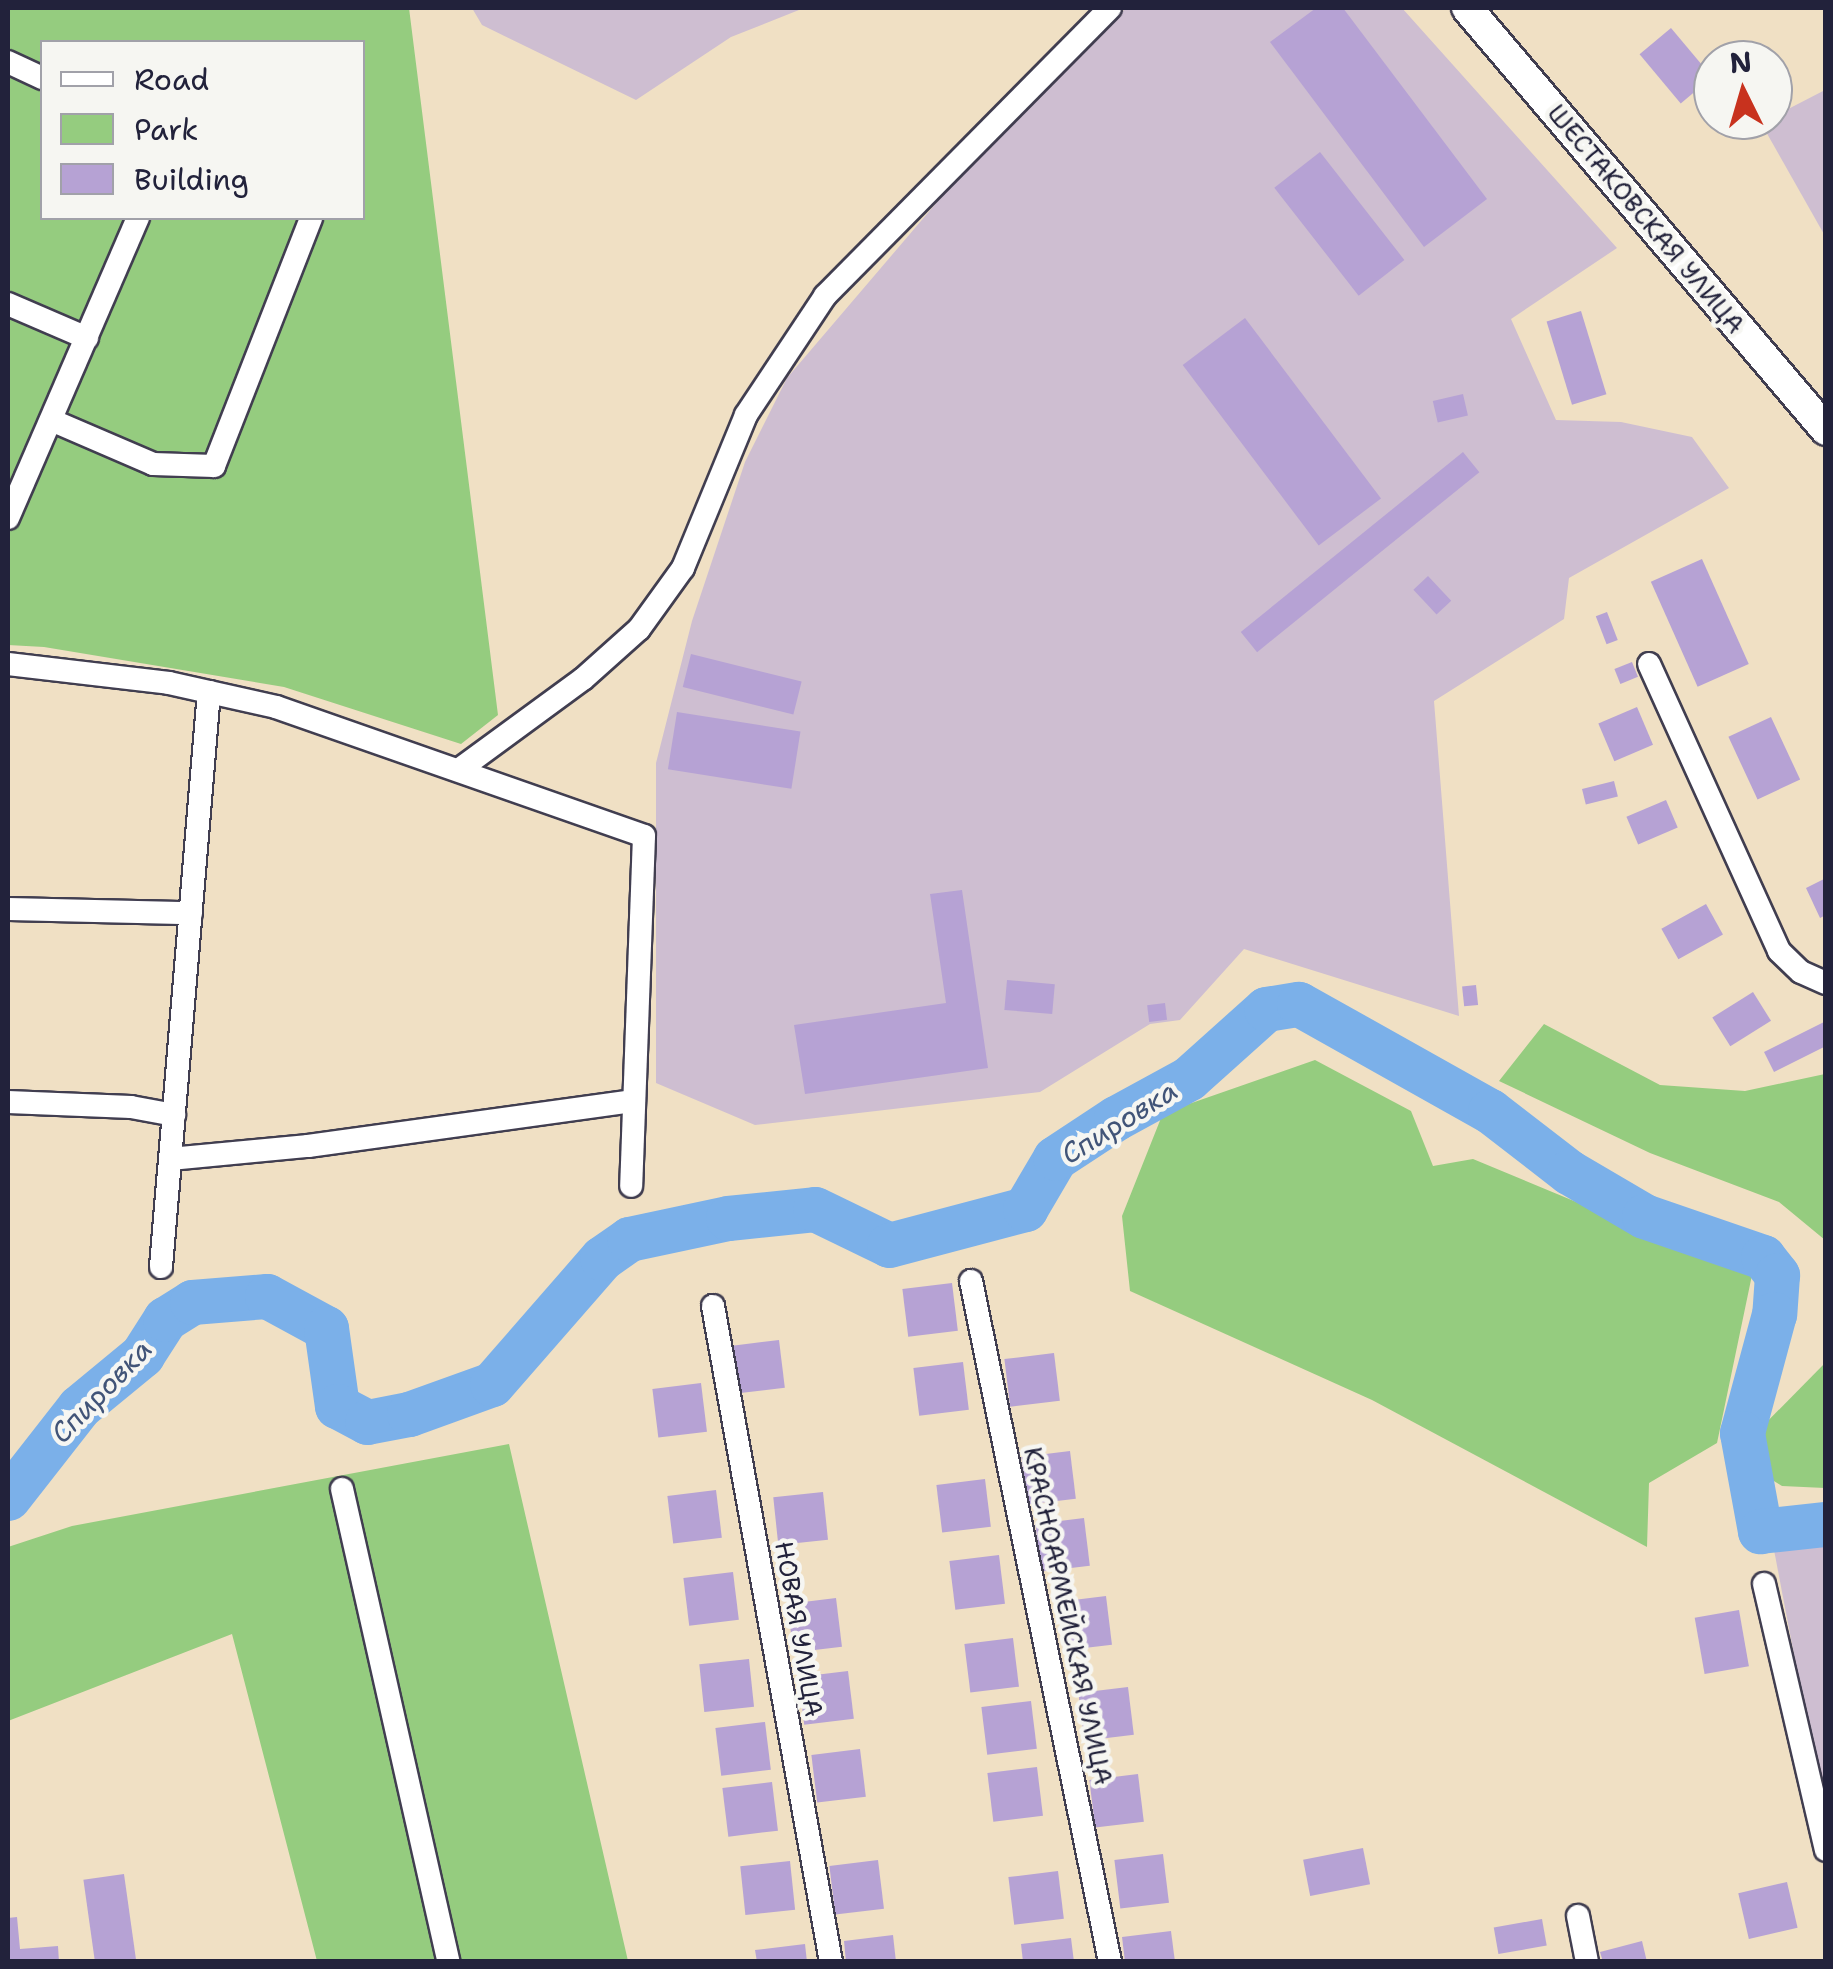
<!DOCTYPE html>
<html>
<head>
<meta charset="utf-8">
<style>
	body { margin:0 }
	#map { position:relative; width:1833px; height:1969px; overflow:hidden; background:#f0e0c4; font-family:"Shantell Sans",sans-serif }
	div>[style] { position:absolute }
	.industrial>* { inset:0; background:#cebed1 }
	.green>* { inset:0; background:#95cc7f }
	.river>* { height:45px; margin:-22.5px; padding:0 22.5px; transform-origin:22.5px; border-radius:22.5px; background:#7bb0e9 }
	.building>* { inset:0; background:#b6a2d4; transform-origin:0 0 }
	.roads { filter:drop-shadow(2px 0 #413e50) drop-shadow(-2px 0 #413e50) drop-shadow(0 2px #413e50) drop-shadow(0 -2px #413e50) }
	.street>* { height:22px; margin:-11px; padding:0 11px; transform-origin:11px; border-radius:11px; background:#fff }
	.secondary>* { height:30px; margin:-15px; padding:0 15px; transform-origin:15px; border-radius:15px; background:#fff }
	span { translate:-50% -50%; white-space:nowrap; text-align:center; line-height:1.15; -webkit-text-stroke:9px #f6f6f2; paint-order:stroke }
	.street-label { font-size:25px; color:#22223b }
	.water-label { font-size:28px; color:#415478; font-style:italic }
	.frame { position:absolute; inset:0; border:10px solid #22223b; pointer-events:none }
	.legend { position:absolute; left:40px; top:40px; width:325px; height:180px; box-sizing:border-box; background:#f6f6f2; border:2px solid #a1a1a9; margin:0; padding:12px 18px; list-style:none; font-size:30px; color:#22223b }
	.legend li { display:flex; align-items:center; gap:20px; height:50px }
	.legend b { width:50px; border:2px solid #a1a1a9 }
	.north { position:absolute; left:1693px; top:40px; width:100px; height:100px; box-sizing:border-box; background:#f6f6f2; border:2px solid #a1a1a9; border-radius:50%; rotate:355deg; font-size:28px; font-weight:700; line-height:40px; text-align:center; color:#22223b }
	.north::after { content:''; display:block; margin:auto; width:35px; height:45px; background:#c8321e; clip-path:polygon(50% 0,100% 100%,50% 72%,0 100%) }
</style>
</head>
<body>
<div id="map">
	<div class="industrial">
		<i style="clip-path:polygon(472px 8px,804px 8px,731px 37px,636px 100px,482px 25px)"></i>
		<i style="clip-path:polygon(1126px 8px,1402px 8px,1617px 248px,1511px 319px,1556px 420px,1621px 422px,1692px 437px,1729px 488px,1569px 578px,1564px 619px,1434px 701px,1459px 1016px,1244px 949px,1180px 1020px,1150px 1024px,1040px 1092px,755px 1125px,656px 1083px,656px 763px,692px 621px,745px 462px,787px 378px,944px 194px)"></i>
		<i style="clip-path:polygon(1825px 90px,1825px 236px,1761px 123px)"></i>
		<i style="clip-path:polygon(1825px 1544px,1825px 1779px,1818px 1780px,1774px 1550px)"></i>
	</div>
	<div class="green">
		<i style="clip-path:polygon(evenodd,8px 8px,409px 8px,498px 715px,461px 744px,284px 687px,44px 647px,8px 645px,8px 8px,42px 42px,362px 42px,362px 218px,42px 218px,42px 42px)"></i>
		<i style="clip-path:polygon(1544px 1024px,1660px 1085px,1745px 1091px,1825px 1074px,1825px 1240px,1779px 1202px,1650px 1153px,1499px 1081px)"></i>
		<i style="clip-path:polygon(1315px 1060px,1411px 1111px,1433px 1166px,1473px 1159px,1752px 1275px,1717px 1443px,1649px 1483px,1647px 1547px,1372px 1400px,1130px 1291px,1122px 1216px,1163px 1113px)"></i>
		<i style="clip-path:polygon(1825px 1363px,1825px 1488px,1782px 1486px,1756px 1470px,1752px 1437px)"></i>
		<i style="clip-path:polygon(509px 1444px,628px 1961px,317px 1961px,232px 1634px,8px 1721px,8px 1547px,72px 1526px)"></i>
	</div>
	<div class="river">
		<i style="left:8px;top:1498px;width:115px;rotate:-52deg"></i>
		<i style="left:79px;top:1407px;width:82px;rotate:-39.5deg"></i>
		<i style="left:142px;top:1355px;width:43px;rotate:-57.4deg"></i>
		<i style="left:165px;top:1319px;width:32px;rotate:-32deg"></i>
		<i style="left:192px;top:1302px;width:75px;rotate:-4.6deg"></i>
		<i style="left:267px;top:1296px;width:67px;rotate:28.5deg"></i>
		<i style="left:326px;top:1328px;width:79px;rotate:82deg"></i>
		<i style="left:337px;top:1406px;width:34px;rotate:28deg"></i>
		<i style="left:367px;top:1422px;width:43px;rotate:-10.8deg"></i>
		<i style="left:409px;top:1414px;width:88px;rotate:-19.9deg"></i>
		<i style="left:492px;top:1384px;width:167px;rotate:-48.9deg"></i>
		<i style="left:602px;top:1258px;width:33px;rotate:-35deg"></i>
		<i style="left:629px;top:1239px;width:101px;rotate:-12deg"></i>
		<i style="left:728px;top:1218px;width:87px;rotate:-5.9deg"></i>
		<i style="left:815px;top:1209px;width:82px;rotate:25.9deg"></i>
		<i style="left:889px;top:1245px;width:141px;rotate:-14.8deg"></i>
		<i style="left:1025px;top:1209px;width:59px;rotate:-59.5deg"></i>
		<i style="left:1055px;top:1158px;width:73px;rotate:-33.3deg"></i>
		<i style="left:1116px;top:1118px;width:83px;rotate:-28.7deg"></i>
		<i style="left:1189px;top:1078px;width:103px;rotate:-41.9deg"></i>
		<i style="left:1266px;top:1009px;width:33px;rotate:-9deg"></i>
		<i style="left:1299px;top:1004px;width:219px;rotate:29.3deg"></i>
		<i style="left:1490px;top:1111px;width:100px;rotate:37.7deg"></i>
		<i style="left:1569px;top:1172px;width:87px;rotate:30.4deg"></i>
		<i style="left:1644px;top:1216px;width:126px;rotate:19deg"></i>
		<i style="left:1763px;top:1257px;width:23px;rotate:52deg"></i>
		<i style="left:1777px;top:1275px;width:39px;rotate:94deg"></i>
		<i style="left:1774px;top:1314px;width:123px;rotate:105.1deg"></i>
		<i style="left:1742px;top:1433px;width:100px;rotate:79.6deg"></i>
		<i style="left:1760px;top:1531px;width:66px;rotate:-6.1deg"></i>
	</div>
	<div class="building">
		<i style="clip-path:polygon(1316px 8px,1343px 8px,1487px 199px,1424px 247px,1270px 42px)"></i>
		<i style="left:1671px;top:28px;width:64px;height:41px;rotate:50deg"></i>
		<i style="left:1320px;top:152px;width:137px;height:58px;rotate:52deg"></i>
		<i style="left:1581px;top:311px;width:87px;height:36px;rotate:73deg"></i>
		<i style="left:1245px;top:318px;width:226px;height:78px;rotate:53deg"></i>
		<i style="left:1463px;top:394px;width:22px;height:31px;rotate:77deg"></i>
		<i style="left:1463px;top:452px;width:26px;height:286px;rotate:51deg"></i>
		<i style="left:1702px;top:559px;width:115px;height:56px;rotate:66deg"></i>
		<i style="left:1428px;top:576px;width:34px;height:20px;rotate:47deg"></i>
		<i style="left:1607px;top:612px;width:30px;height:12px;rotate:69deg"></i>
		<i style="left:691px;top:654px;width:114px;height:34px;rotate:14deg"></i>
		<i style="left:1632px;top:662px;width:16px;height:19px;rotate:68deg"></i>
		<i style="left:1637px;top:707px;width:41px;height:42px;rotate:67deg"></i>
		<i style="left:677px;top:712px;width:125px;height:58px;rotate:9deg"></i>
		<i style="left:1771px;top:717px;width:69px;height:47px;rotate:65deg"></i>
		<i style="left:1614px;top:781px;width:16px;height:33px;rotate:76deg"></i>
		<i style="left:1666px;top:800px;width:30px;height:43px;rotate:67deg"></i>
		<i style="clip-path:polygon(1826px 878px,1826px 915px,1820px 918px,1806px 888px)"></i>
		<i style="clip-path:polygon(962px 890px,988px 1068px,805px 1094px,794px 1025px,946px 1003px,930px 894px)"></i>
		<i style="left:1706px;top:904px;width:35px;height:51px;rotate:61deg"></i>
		<i style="left:1007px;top:980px;width:48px;height:30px;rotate:5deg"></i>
		<i style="left:1476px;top:985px;width:20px;height:14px;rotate:84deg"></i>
		<i style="left:1753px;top:992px;width:34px;height:48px;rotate:58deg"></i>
		<i style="left:1165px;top:1003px;width:17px;height:18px;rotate:83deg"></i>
		<i style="clip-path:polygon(1826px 1021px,1826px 1046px,1774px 1072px,1764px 1052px)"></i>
		<i style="left:952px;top:1283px;width:48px;height:50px;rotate:83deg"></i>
		<i style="left:779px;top:1340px;width:48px;height:49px;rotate:83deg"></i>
		<i style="left:1054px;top:1353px;width:48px;height:50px;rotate:83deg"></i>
		<i style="left:963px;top:1362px;width:48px;height:50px;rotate:83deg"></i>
		<i style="left:701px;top:1383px;width:49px;height:49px;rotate:83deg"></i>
		<i style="left:1070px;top:1451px;width:48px;height:49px;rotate:83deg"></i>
		<i style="left:985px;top:1479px;width:48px;height:49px;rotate:83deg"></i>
		<i style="left:716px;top:1490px;width:48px;height:49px;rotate:83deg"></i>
		<i style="left:823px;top:1492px;width:48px;height:50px;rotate:84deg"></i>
		<i style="left:1084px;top:1518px;width:48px;height:49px;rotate:83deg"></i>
		<i style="left:999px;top:1555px;width:49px;height:50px;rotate:83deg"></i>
		<i style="left:733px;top:1572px;width:48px;height:50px;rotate:83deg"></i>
		<i style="left:1106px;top:1596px;width:49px;height:49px;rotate:83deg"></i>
		<i style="left:836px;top:1598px;width:49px;height:49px;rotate:83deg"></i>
		<i style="left:1739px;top:1610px;width:57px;height:45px;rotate:80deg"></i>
		<i style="left:1013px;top:1638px;width:49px;height:49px;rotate:83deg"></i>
		<i style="left:749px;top:1659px;width:48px;height:50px;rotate:84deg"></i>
		<i style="left:848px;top:1671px;width:48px;height:50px;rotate:83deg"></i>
		<i style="left:1128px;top:1687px;width:48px;height:50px;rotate:83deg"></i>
		<i style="left:1031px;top:1701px;width:48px;height:50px;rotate:83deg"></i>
		<i style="left:765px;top:1722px;width:48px;height:50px;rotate:83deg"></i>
		<i style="left:860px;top:1749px;width:48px;height:49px;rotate:83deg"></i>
		<i style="left:1037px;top:1767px;width:49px;height:50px;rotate:83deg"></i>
		<i style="left:1138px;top:1774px;width:48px;height:49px;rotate:83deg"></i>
		<i style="left:772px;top:1782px;width:49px;height:50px;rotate:83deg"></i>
		<i style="left:1363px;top:1848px;width:37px;height:61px;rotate:79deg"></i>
		<i style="left:1163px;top:1854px;width:49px;height:49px;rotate:83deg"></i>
		<i style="left:878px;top:1860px;width:49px;height:49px;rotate:83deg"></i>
		<i style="left:790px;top:1861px;width:49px;height:50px;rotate:84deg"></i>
		<i style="left:1058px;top:1871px;width:48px;height:50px;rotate:83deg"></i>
		<i style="left:124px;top:1874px;width:89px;height:41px;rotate:82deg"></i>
		<i style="left:1787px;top:1882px;width:47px;height:50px;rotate:77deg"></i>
		<i style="clip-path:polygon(17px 1917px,20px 1949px,58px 1946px,59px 1962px,8px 1962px,8px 1918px)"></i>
		<i style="left:1542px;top:1919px;width:27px;height:49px;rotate:80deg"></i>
		<i style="clip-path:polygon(1171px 1931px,1175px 1962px,1125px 1962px,1122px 1937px)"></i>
		<i style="clip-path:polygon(893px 1935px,896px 1962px,846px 1962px,844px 1941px)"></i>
		<i style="clip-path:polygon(1071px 1938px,1074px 1962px,1023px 1962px,1021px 1944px)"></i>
		<i style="clip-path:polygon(1642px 1941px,1647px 1962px,1603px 1962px,1600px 1952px)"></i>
		<i style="clip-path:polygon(805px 1944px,807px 1962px,757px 1962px,755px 1950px)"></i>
	</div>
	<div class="roads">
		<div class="street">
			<i style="left:8px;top:62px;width:38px;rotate:25deg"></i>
			<i style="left:8px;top:304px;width:86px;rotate:23.3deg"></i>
			<i style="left:51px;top:420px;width:111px;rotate:23.3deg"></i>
			<i style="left:153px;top:464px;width:61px;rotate:1.9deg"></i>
			<i style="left:214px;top:466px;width:266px;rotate:-68.6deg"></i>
			<i style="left:8px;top:518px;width:327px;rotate:-66.6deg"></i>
			<i style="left:8px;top:664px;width:162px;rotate:6.7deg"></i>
			<i style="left:169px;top:683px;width:110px;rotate:12.6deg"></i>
			<i style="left:276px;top:707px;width:390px;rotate:19.3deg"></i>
			<i style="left:644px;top:836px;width:350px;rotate:92.1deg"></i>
			<i style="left:1649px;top:664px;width:315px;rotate:65.6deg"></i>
			<i style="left:1779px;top:951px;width:30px;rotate:44deg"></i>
			<i style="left:1801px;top:972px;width:27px;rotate:24deg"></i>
			<i style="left:460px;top:769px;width:152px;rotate:-36.2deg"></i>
			<i style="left:583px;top:679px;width:75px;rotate:-41.8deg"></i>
			<i style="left:639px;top:629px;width:75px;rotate:-54.2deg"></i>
			<i style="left:683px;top:568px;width:165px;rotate:-67.6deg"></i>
			<i style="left:746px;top:415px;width:143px;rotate:-56.4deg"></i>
			<i style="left:825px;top:296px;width:405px;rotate:-45.3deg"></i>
			<i style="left:8px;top:909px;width:183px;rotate:1.3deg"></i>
			<i style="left:8px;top:1102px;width:123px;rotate:2.3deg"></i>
			<i style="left:131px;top:1107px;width:44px;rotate:10.5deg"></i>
			<i style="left:170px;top:1159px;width:139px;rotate:-5.4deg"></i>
			<i style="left:308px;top:1146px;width:329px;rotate:-7.9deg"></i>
			<i style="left:161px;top:1267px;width:577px;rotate:-85.23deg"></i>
			<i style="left:971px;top:1281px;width:695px;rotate:78.46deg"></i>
			<i style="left:713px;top:1306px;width:667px;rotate:79.8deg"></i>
			<i style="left:342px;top:1489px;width:485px;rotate:77.3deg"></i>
			<i style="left:1764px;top:1584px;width:273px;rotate:76.9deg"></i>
			<i style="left:1578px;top:1916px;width:47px;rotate:78.9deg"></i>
		</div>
		<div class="secondary">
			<i style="left:1467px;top:8px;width:554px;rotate:49.61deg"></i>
		</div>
	</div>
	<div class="street-label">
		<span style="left:1646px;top:219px;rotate:50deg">ШЕСТАКОВСКАЯ УЛИЦА</span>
		<span style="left:1068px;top:1616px;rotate:78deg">КРАСНОАРМЕЙСКАЯ УЛИЦА</span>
		<span style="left:799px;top:1629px;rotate:80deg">НОВАЯ УЛИЦА</span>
	</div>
	<div class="water-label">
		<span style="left:1119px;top:1122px;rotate:-32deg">Спировка</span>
		<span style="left:101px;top:1391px;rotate:-46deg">Спировка</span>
	</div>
	<div class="frame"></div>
	<ul class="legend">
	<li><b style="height:12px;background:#fff"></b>Road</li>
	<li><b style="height:28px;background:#95cc7f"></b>Park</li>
	<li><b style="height:28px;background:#b6a2d4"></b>Building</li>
	</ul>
	<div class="north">N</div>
</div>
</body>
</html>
